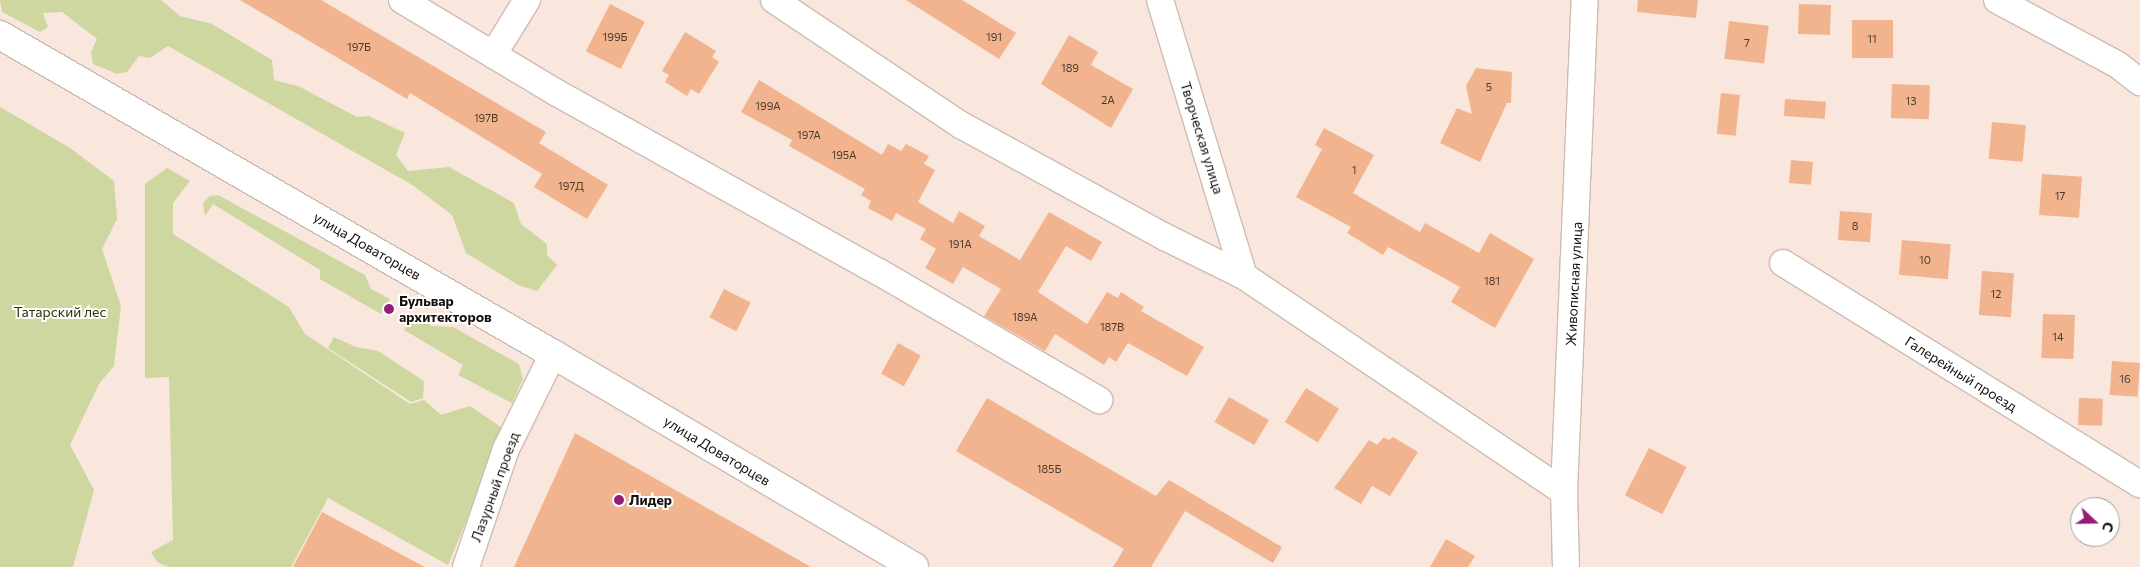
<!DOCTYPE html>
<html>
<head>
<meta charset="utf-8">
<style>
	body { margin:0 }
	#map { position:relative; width:2140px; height:567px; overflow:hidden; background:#f9e6dc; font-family:Commissioner,sans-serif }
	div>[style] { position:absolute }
	.green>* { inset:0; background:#cdd79f }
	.building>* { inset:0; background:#f2b48e; transform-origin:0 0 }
	.roads { filter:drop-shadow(1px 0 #cdbcb1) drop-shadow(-1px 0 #cdbcb1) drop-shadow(0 1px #cdbcb1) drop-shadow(0 -1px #cdbcb1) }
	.minor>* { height:26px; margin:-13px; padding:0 13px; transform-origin:13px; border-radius:13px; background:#fff }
	.secondary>* { height:28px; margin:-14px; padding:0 14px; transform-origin:14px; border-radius:14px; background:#fff }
	.dots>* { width:14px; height:14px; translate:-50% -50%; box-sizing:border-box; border:2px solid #fff; border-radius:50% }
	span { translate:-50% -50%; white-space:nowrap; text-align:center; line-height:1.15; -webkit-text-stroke:4px #fff; paint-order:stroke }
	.number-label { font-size:11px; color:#4c392c }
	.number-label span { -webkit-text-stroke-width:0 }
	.street-label { font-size:14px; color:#15100c }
	.poi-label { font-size:14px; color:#15100c; font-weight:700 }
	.left { translate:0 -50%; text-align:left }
	.park-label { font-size:14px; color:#2d3300 }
	.north { position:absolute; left:2070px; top:497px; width:50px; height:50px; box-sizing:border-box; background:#fff; border:1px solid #a19f9e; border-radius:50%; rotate:111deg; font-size:14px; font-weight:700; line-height:20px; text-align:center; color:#15100c }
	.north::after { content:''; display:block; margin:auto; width:18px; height:22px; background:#941c78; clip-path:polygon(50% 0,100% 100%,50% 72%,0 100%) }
</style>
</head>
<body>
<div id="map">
	<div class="green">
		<i style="clip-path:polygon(0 0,161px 0,180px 16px,212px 24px,272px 60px,274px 80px,298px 86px,357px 117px,369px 116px,405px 133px,396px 155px,408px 171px,449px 167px,514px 203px,521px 224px,547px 244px,547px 255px,557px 265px,537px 291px,518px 285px,466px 253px,452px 215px,414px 186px,168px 46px,150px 58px,139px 56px,127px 72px,117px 74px,93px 64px,91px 52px,97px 39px,62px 12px,43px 13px,48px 27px,40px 32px,2px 12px)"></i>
		<i style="clip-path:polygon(0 107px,70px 148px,114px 181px,117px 219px,102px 249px,121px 306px,114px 366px,99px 384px,70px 445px,94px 490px,73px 567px,0 567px)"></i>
		<i style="clip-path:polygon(167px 168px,190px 181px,173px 203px,173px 234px,289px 307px,305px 334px,410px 404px,424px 400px,441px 415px,470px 406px,504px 429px,448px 565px,328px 498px,291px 567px,168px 567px,157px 562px,151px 552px,173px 540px,169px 377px,145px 378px,145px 184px)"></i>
		<i style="clip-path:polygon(218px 195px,365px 275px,371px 289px,390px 299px,381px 314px,320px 279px,320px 270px,213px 204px,205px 216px,203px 203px,210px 196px)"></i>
		<i style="clip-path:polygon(413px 314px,432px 326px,453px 327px,519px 364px,523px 379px,512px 403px,458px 375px,463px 365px,404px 330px)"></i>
		<i style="clip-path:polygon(334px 337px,356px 347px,378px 351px,424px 381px,423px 398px,411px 402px,328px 348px)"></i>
	</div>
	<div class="building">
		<i style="clip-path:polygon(240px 0,321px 0,546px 132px,539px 143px,608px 185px,587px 219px,534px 187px,542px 174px,410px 93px,407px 99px)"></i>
		<i style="clip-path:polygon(906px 0,962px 0,1016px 33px,999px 59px)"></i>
		<i style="clip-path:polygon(1638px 0,1698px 0,1696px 18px,1637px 12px)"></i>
		<i style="left:610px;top:4px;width:39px;height:53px;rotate:27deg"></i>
		<i style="left:1799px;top:4px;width:32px;height:30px;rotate:2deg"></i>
		<i style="left:1852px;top:20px;width:41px;height:38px"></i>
		<i style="left:1729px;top:21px;width:40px;height:38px;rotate:7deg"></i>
		<i style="clip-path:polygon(685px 32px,716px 51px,712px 57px,719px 62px,699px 94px,691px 89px,687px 96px,665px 82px,669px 75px,662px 71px)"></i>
		<i style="clip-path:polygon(1069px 35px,1098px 52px,1091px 65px,1133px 89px,1111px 128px,1041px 84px)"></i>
		<i style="clip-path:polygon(1476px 68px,1512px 72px,1511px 103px,1507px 103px,1480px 162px,1440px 143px,1457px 108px,1472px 114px,1466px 86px)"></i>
		<i style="clip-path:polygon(759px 80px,882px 155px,888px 144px,901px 151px,906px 144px,929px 156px,924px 164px,935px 170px,918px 202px,953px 223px,959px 211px,985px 226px,979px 236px,1020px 260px,1049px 212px,1102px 242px,1091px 261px,1066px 246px,1038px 292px,1087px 324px,1107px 292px,1118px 298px,1121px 292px,1144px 307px,1141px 311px,1204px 347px,1187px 376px,1128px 343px,1116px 362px,1109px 357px,1104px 365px,1055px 334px,1045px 351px,984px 316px,1001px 289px,963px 267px,953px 284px,925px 268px,936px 249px,920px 239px,926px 229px,896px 213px,892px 221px,868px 208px,871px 201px,861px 195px,865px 189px,789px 146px,792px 140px,741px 112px)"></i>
		<i style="left:1892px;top:84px;width:38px;height:34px;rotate:2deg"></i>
		<i style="left:1721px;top:93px;width:19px;height:41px;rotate:6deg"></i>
		<i style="left:1785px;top:99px;width:41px;height:17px;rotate:4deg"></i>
		<i style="left:1992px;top:122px;width:34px;height:37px;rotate:5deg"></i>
		<i style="clip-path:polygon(1324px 128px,1374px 155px,1353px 193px,1420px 232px,1425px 223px,1479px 253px,1490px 233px,1534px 259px,1495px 328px,1451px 302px,1460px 287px,1388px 247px,1383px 255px,1347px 233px,1351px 227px,1296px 197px,1322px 149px,1315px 145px)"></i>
		<i style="left:1791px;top:160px;width:22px;height:23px;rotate:5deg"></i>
		<i style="left:2042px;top:174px;width:40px;height:41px;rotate:4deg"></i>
		<i style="left:1840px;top:211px;width:32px;height:29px;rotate:4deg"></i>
		<i style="left:1902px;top:240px;width:49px;height:35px;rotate:5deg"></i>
		<i style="left:1982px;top:271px;width:32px;height:44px;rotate:4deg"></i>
		<i style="left:724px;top:289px;width:30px;height:32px;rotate:27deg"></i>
		<i style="left:2043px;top:314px;width:32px;height:44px;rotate:2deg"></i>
		<i style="left:898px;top:343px;width:26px;height:35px;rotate:29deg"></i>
		<i style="left:2112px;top:361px;width:28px;height:34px;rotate:4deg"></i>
		<i style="left:1306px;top:388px;width:39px;height:40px;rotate:32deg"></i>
		<i style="left:1229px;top:397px;width:46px;height:29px;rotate:30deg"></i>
		<i style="clip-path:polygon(987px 398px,1156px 496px,1169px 480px,1282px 547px,1273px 563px,1185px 511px,1151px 567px,1113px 567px,1124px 549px,956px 451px)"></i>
		<i style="left:2079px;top:398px;width:24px;height:27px;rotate:2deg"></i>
		<i style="clip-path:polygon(575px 433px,811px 567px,514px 567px)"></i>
		<i style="clip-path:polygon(1384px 437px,1389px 440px,1393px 437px,1418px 452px,1390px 496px,1372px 486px,1361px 504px,1334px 488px,1369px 440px,1377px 445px)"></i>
		<i style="left:1649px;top:448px;width:42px;height:53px;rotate:27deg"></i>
		<i style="clip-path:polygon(322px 512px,425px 567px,293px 567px)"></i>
		<i style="clip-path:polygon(1446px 539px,1475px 556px,1468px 567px,1430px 567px)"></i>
	</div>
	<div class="roads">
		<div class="minor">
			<i style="left:402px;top:0;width:181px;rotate:31deg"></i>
			<i style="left:557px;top:93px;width:368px;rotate:29.1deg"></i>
			<i style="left:879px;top:272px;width:255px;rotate:30.2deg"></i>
			<i style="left:774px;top:0;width:225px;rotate:33.8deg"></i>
			<i style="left:961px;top:125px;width:233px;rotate:28.8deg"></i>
			<i style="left:1165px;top:237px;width:88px;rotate:26.3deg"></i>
			<i style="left:1244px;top:276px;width:386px;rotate:34deg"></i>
			<i style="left:1160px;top:0;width:288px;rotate:73.1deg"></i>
			<i style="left:1997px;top:0;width:137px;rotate:28.2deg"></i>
			<i style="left:2118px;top:65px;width:28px;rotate:38deg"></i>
			<i style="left:493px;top:55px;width:65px;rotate:-58.3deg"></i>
			<i style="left:1783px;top:263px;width:420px;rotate:31.8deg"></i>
			<i style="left:466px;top:567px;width:125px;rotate:-71.3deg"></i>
			<i style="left:506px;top:449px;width:106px;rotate:-63.7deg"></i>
			<i style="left:1566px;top:567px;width:75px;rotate:-91.5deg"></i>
			<i style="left:1564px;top:492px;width:492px;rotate:-87.6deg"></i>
		</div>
		<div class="secondary">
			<i style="left:0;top:35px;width:638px;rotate:29.98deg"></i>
			<i style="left:553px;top:354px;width:419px;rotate:30.5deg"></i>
		</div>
	</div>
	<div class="dots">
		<i style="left:389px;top:309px;background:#941c78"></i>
		<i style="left:619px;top:500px;background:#941c78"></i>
	</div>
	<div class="number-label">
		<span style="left:615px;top:37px">199Б</span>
		<span style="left:994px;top:37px">191</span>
		<span style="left:1872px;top:39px">11</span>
		<span style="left:1747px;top:43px">7</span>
		<span style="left:359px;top:47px">197Б</span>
		<span style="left:1070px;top:68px">189</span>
		<span style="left:1489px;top:87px">5</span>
		<span style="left:1108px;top:100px">2А</span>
		<span style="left:1911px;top:101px">13</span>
		<span style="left:768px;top:106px">199А</span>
		<span style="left:486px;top:118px">197В</span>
		<span style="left:809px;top:135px">197А</span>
		<span style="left:844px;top:155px">195А</span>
		<span style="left:1354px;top:170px">1</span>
		<span style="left:571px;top:186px">197Д</span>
		<span style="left:2060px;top:196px">17</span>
		<span style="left:1855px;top:226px">8</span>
		<span style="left:960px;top:244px">191А</span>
		<span style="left:1925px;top:260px">10</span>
		<span style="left:1492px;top:281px">181</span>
		<span style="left:1996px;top:294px">12</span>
		<span style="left:1025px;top:317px">189А</span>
		<span style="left:1112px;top:327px">187В</span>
		<span style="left:2058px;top:337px">14</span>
		<span style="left:2125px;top:379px">16</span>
		<span style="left:1049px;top:469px">185Б</span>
	</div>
	<div class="street-label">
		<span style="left:1202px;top:138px;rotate:73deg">Творческая улица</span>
		<span style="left:367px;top:246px;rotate:30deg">улица Доваторцев</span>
		<span style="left:1574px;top:284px;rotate:-87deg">Живописная улица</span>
		<span style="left:1961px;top:374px;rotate:32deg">Галерейный проезд</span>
		<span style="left:717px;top:451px;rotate:31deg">улица Доваторцев</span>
		<span style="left:495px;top:487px;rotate:-70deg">Лазурный проезд</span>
	</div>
	<div class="poi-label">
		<span class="left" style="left:399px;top:309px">Бульвар<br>архитекторов</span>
		<span class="left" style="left:629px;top:500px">Лидер</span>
	</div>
	<div class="park-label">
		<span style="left:60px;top:312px">Татарский лес</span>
	</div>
	<div class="north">С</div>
</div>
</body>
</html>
